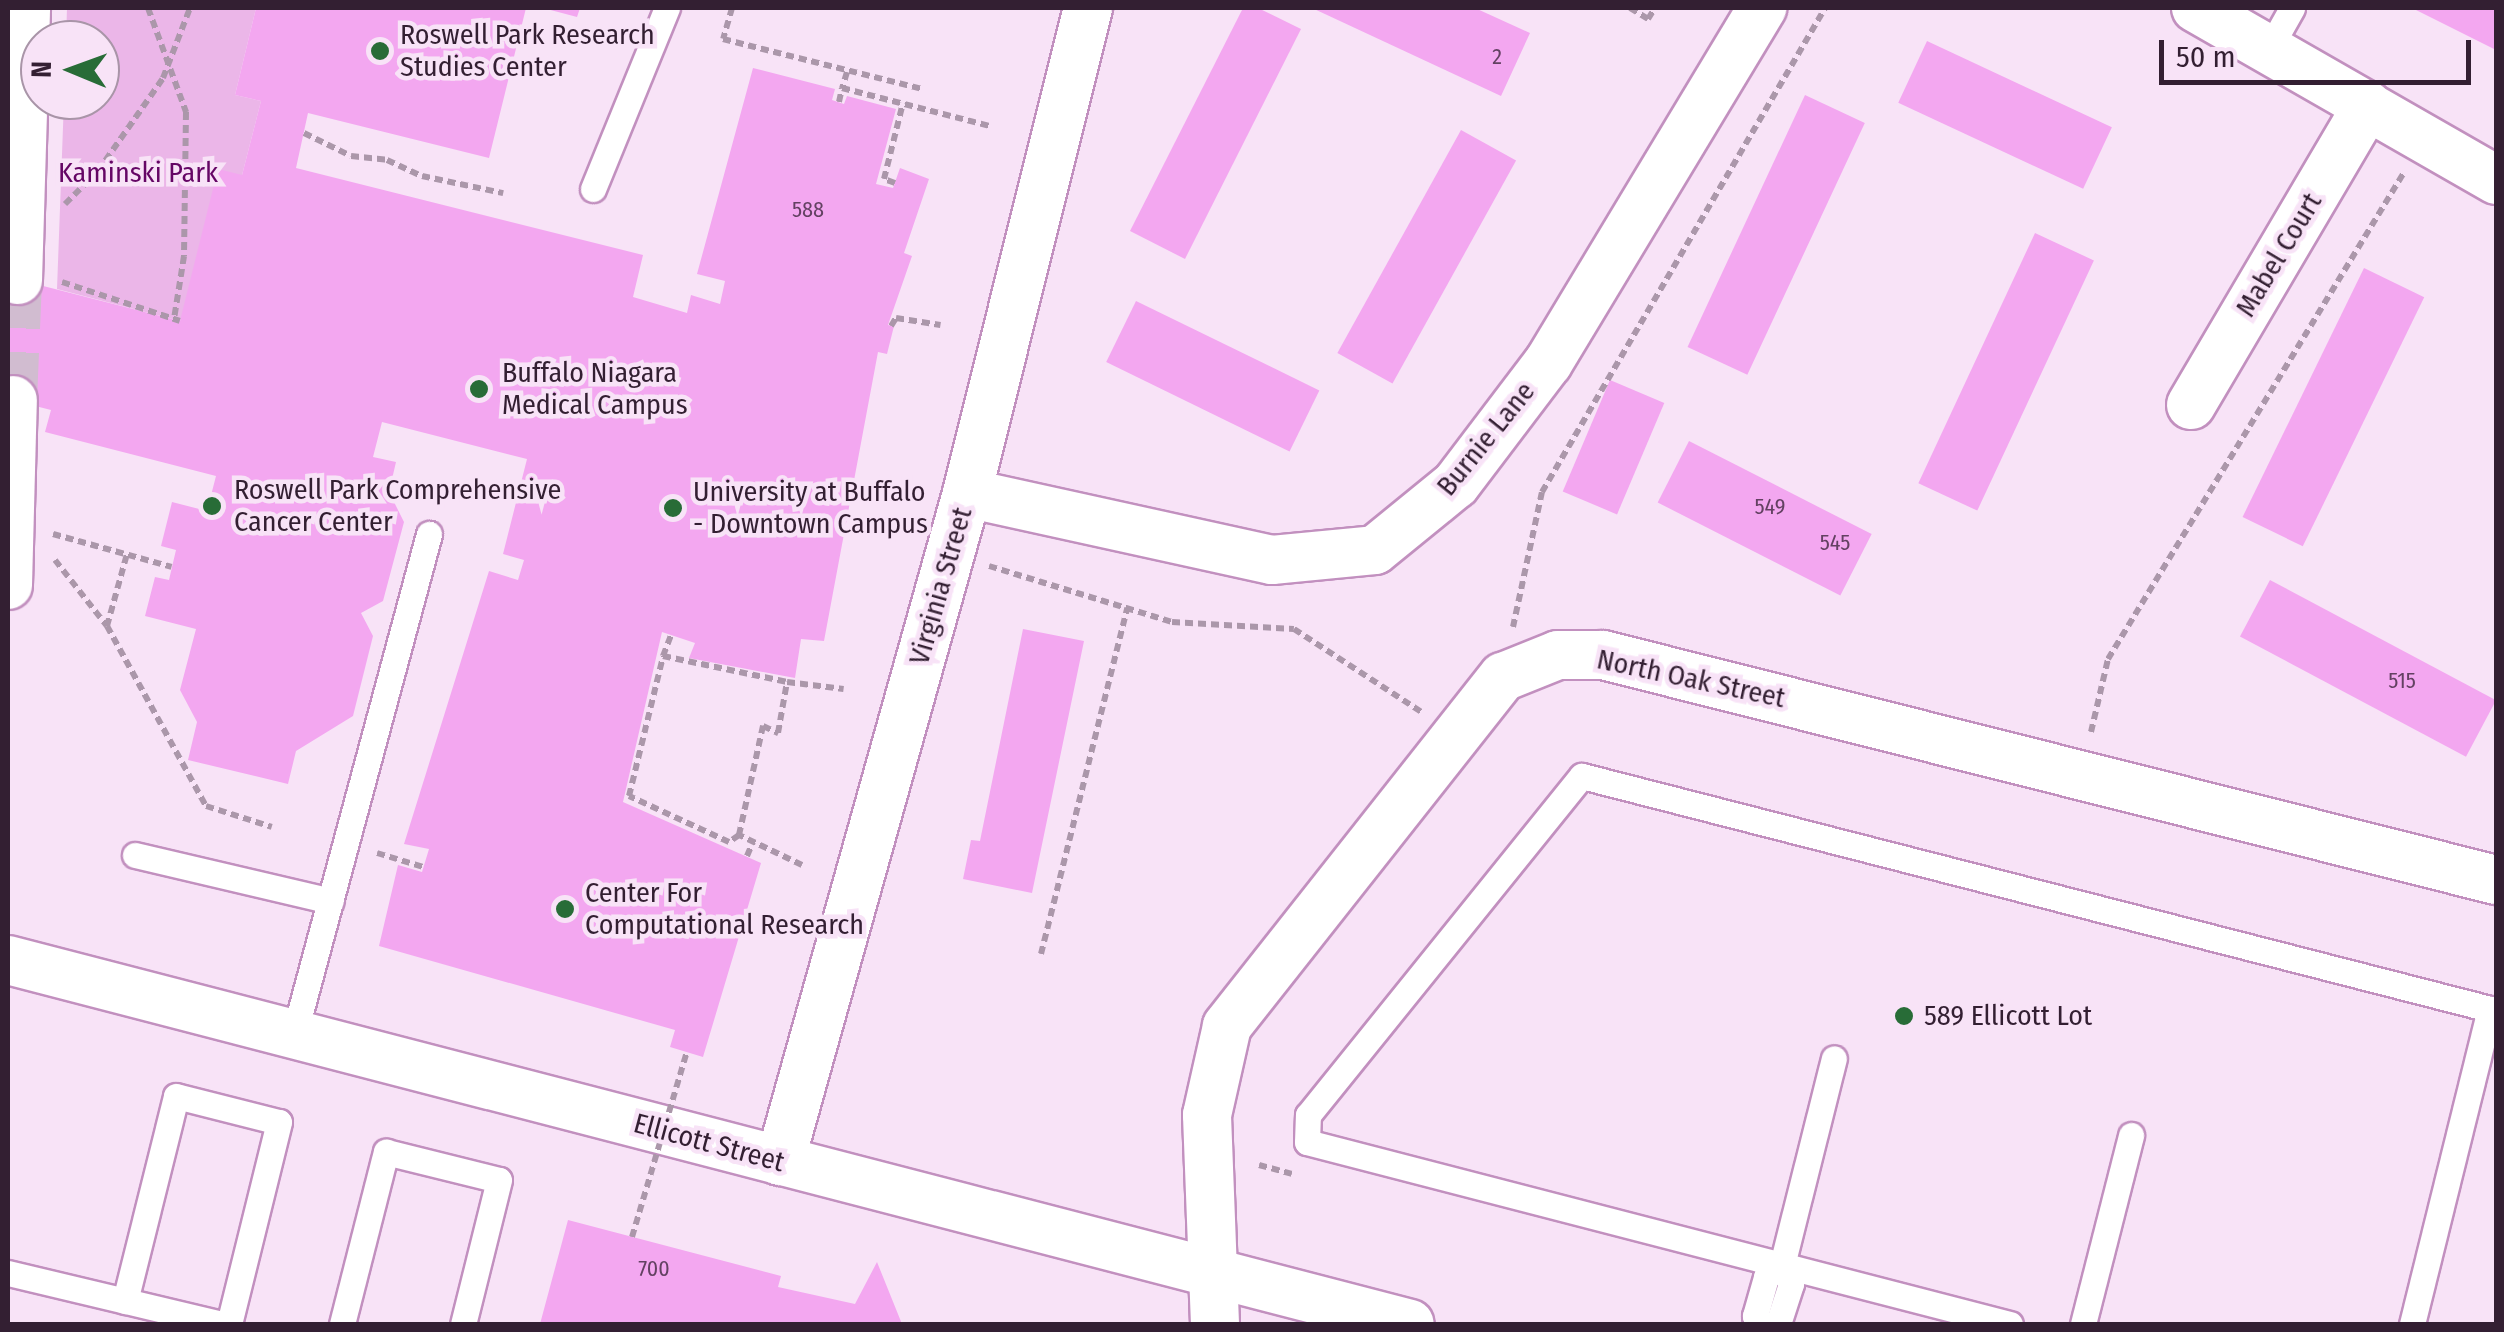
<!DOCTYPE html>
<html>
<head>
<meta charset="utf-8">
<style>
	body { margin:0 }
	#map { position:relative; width:2504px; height:1332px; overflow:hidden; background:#f8e3f7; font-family:"Fira Sans Condensed",sans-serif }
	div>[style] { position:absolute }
	.green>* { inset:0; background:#ebb6e8 }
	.building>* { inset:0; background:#f3a7f0; transform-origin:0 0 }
	.street-tunnel>* { height:48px; margin-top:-24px; transform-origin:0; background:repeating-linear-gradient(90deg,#d1bcd0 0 48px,transparent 0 72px) }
	.path>* { height:6px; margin-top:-3px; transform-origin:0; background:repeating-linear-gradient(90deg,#ab97aa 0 8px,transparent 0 13px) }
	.roads { filter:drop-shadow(2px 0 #c290bf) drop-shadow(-2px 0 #c290bf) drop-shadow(0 2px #c290bf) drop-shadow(0 -2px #c290bf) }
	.lane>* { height:25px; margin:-12.5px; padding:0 12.5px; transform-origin:12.5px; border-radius:12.5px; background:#fff }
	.street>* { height:48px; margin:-24px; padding:0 24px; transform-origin:24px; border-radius:24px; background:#fff }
	.path-bridge>* { height:6px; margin-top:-3px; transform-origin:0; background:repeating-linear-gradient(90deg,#ab97aa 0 8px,transparent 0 13px) }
	.dots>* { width:28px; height:28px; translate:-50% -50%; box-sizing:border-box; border:5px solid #f8e3f7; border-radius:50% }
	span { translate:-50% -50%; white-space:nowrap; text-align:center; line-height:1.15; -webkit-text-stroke:9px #f8e3f7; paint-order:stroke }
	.number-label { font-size:22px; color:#634162 }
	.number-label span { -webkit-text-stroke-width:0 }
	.poi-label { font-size:28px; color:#331f32 }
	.left { translate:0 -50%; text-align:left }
	.park-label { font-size:28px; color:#650665 }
	.street-label { font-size:28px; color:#331f32 }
	.frame { position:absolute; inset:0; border:10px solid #331f32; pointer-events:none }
	.north { position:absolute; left:20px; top:20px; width:100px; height:100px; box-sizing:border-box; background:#f8e3f7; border:2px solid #a995a8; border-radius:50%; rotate:271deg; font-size:28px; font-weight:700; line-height:40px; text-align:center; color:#331f32 }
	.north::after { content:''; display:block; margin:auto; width:35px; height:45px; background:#286c37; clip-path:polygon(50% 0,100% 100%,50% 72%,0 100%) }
	.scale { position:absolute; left:2159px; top:40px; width:312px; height:45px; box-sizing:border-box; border:5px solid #331f32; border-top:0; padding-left:12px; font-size:30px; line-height:35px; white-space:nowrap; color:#331f32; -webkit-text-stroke:8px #f8e3f7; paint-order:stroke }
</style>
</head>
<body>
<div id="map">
	<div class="green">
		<i style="clip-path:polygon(67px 8px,256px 8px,235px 95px,261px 101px,242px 175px,180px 321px,57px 289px,64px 100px,100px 100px,100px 40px,66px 40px)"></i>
	</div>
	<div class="building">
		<i style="clip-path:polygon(256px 8px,526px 8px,489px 158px,308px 113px,296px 168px,643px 255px,633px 297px,687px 313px,691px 295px,720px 304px,725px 281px,697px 274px,753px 68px,835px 89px,832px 100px,844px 104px,847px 96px,896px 109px,876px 184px,893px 188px,900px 168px,929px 179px,904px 253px,912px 256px,888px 325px,894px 326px,887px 354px,878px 352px,824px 641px,801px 639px,795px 678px,689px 658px,695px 643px,662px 632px,623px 802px,761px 863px,703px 1057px,670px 1047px,675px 1030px,379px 946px,398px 865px,422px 872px,429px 849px,404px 844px,489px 571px,518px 580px,524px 560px,503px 554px,527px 459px,382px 422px,373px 457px,396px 462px,389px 492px,404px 522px,383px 601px,361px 613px,373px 636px,353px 716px,296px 751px,288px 784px,188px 760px,197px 722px,180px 690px,196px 629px,145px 616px,155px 577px,169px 580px,172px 567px,176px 550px,161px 546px,172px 502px,207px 511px,216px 476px,45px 432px,51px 410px,8px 399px,8px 277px,180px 321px,218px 169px,242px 175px,261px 101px,235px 95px)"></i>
		<i style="clip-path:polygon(543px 8px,580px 8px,577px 17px)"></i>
		<i style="clip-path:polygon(1243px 8px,1258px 8px,1301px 29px,1185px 259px,1130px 231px)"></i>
		<i style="clip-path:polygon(1312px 8px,1475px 8px,1530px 33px,1501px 96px)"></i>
		<i style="clip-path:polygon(2412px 8px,2496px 8px,2496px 50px)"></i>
		<i style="left:1927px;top:41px;width:204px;height:68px;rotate:25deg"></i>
		<i style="left:1805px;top:95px;width:66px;height:278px;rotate:25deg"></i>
		<i style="left:1461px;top:130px;width:63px;height:255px;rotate:29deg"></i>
		<i style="left:2035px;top:233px;width:65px;height:276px;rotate:25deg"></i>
		<i style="left:2364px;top:268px;width:67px;height:277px;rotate:26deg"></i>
		<i style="left:1136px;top:301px;width:204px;height:68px;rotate:26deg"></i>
		<i style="left:1610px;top:380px;width:59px;height:121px;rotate:23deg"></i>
		<i style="left:1689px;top:441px;width:205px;height:69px;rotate:27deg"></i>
		<i style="left:2270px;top:580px;width:256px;height:64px;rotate:28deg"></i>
		<i style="clip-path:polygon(1023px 629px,1084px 641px,1032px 893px,963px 879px,971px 840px,980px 841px)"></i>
		<i style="clip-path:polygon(568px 1220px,781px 1276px,778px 1287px,855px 1304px,877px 1262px,902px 1324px,540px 1324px)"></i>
	</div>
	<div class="street-tunnel">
		<i style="left:13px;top:400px;width:120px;rotate:-87.6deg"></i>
	</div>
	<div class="path">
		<i style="left:148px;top:8px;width:111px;rotate:69.9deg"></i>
		<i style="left:186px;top:112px;width:144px;rotate:90.8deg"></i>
		<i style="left:184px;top:256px;width:64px;rotate:99deg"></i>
		<i style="left:732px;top:8px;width:32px;rotate:106deg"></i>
		<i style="left:723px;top:39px;width:205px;rotate:14.1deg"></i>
		<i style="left:1630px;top:8px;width:21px;rotate:31deg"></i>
		<i style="left:1648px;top:19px;width:13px;rotate:-58deg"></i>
		<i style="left:847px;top:72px;width:17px;rotate:107deg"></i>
		<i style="left:842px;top:88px;width:153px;rotate:14.4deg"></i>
		<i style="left:839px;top:102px;width:14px;rotate:-78deg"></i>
		<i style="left:304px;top:133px;width:52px;rotate:26.1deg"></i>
		<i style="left:351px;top:156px;width:36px;rotate:6deg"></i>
		<i style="left:387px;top:160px;width:38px;rotate:25deg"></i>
		<i style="left:422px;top:176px;width:83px;rotate:11.9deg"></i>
		<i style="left:895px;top:183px;width:12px;rotate:-160deg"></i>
		<i style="left:884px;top:179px;width:78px;rotate:-76deg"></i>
		<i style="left:65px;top:204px;width:47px;rotate:-45deg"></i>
		<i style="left:98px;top:171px;width:113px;rotate:-55deg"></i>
		<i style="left:163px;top:78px;width:75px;rotate:-68.9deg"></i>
		<i style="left:62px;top:282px;width:124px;rotate:18.3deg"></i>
		<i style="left:891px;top:326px;width:9px;rotate:-58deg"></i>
		<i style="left:896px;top:318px;width:45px;rotate:9deg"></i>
		<i style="left:53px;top:534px;width:123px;rotate:15.5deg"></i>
		<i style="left:55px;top:560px;width:84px;rotate:51.8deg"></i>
		<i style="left:107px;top:626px;width:205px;rotate:61.2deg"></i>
		<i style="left:206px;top:806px;width:69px;rotate:17.7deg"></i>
		<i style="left:989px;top:566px;width:191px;rotate:17deg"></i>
		<i style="left:1172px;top:622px;width:122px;rotate:3.3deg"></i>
		<i style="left:1294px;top:629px;width:154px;rotate:33.1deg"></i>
		<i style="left:107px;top:626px;width:75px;rotate:-74.5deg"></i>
		<i style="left:1513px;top:627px;width:138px;rotate:-77.9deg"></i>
		<i style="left:1542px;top:492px;width:561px;rotate:-59.68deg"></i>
		<i style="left:663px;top:656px;width:22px;rotate:-69deg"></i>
		<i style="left:2091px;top:732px;width:75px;rotate:-76.9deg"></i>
		<i style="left:2108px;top:659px;width:568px;rotate:-58.69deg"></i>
		<i style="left:739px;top:835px;width:12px;rotate:145deg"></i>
		<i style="left:729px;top:842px;width:110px;rotate:-155.3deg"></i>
		<i style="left:629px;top:796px;width:144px;rotate:-76.3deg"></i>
		<i style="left:663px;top:656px;width:127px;rotate:11.8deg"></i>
		<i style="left:377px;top:853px;width:48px;rotate:16.9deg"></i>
		<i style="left:747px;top:856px;width:15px;rotate:-67deg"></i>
		<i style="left:802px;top:865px;width:70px;rotate:-154.5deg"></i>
		<i style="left:739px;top:835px;width:112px;rotate:-77.6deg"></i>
		<i style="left:763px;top:726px;width:17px;rotate:25deg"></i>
		<i style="left:778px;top:733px;width:52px;rotate:-80deg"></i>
		<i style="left:787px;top:682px;width:57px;rotate:7deg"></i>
		<i style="left:1041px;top:954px;width:357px;rotate:-76deg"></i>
		<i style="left:1259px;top:1165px;width:34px;rotate:15deg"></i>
	</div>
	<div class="roads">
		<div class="lane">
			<i style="left:2269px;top:49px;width:47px;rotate:-60.7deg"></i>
			<i style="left:593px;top:189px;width:196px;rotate:-67.8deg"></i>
			<i style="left:135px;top:855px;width:201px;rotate:13.2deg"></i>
			<i style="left:294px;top:1035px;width:519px;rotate:-74.92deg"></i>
			<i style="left:1782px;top:1265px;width:213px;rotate:-75.9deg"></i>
			<i style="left:8px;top:1273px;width:220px;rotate:13.4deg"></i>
			<i style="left:125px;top:1301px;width:211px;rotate:-76deg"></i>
			<i style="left:176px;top:1096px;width:106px;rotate:14.2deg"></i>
			<i style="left:279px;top:1122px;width:208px;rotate:103.9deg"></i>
			<i style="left:342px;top:1324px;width:178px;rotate:-75.7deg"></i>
			<i style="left:386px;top:1152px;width:116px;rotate:13.9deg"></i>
			<i style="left:499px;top:1180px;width:148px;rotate:104deg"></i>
			<i style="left:1759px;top:1324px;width:9px;rotate:-117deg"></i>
			<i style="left:1755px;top:1316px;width:41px;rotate:-74.2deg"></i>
			<i style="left:1766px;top:1277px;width:20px;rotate:-37deg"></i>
			<i style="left:1782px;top:1265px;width:21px;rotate:65deg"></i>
			<i style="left:1791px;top:1284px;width:42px;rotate:108deg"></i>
			<i style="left:2010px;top:1324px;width:726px;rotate:-165.49deg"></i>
			<i style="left:1307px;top:1142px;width:27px;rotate:-88deg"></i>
			<i style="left:1308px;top:1115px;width:436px;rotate:-51.1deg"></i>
			<i style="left:1582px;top:776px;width:937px;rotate:14.39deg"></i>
			<i style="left:2490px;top:1009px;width:325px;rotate:103.9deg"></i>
			<i style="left:2083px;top:1324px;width:195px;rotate:-75.7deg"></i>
		</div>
		<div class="street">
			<i style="left:2196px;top:8px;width:346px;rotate:29.8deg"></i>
			<i style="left:18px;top:280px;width:272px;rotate:-88.3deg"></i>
			<i style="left:2191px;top:405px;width:348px;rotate:-59.5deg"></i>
			<i style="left:967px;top:493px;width:312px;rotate:12.4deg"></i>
			<i style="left:1272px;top:560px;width:103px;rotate:-5.5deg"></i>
			<i style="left:1375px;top:550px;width:104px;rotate:-39.2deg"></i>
			<i style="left:1456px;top:484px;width:152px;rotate:-52.8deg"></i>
			<i style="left:1548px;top:363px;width:415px;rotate:-58.9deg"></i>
			<i style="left:8px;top:585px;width:185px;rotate:-88.5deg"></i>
			<i style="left:8px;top:960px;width:1448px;rotate:14.55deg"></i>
			<i style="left:780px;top:1161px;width:694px;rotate:-74.36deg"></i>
			<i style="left:967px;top:493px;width:500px;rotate:-76deg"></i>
			<i style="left:1215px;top:1324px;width:209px;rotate:-92.2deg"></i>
			<i style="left:1207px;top:1115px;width:91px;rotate:-77.3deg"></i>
			<i style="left:1227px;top:1026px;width:445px;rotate:-51.7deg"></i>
			<i style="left:1503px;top:677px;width:59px;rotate:-21.8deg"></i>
			<i style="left:1558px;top:655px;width:45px"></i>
			<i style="left:1603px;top:655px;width:921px;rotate:14.14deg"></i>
		</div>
	</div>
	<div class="path-bridge">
		<i style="left:632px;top:1237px;width:194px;rotate:-73.5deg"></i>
	</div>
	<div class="dots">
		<i style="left:380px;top:51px;background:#286c37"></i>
		<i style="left:479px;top:389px;background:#286c37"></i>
		<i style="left:212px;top:506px;background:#286c37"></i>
		<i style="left:673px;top:508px;background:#286c37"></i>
		<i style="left:565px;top:909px;background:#286c37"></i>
		<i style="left:1904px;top:1016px;background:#286c37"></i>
	</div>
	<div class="number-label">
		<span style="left:1497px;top:57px">2</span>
		<span style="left:808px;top:210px">588</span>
		<span style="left:1770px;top:507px">549</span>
		<span style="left:1835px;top:543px">545</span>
		<span style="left:2402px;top:681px">515</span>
		<span style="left:654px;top:1269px">700</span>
	</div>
	<div class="poi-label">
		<span class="left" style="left:400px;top:51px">Roswell Park Research<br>Studies Center</span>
		<span class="left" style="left:502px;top:389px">Buffalo Niagara<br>Medical Campus</span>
		<span class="left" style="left:234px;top:506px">Roswell Park Comprehensive<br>Cancer Center</span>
		<span class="left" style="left:693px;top:508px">University at Buffalo<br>- Downtown Campus</span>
		<span class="left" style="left:585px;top:909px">Center For<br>Computational Research</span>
		<span class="left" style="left:1924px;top:1016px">589 Ellicott Lot</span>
	</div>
	<div class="park-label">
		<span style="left:138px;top:173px">Kaminski Park</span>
	</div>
	<div class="street-label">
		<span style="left:2279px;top:255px;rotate:-59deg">Mabel Court</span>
		<span style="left:1486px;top:439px;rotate:-51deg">Burnie Lane</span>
		<span style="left:941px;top:586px;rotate:-74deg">Virginia Street</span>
		<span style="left:1691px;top:679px;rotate:12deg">North Oak Street</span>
		<span style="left:709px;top:1143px;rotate:15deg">Ellicott Street</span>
	</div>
	<div class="frame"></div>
	<div class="north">N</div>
	<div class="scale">50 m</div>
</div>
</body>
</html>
